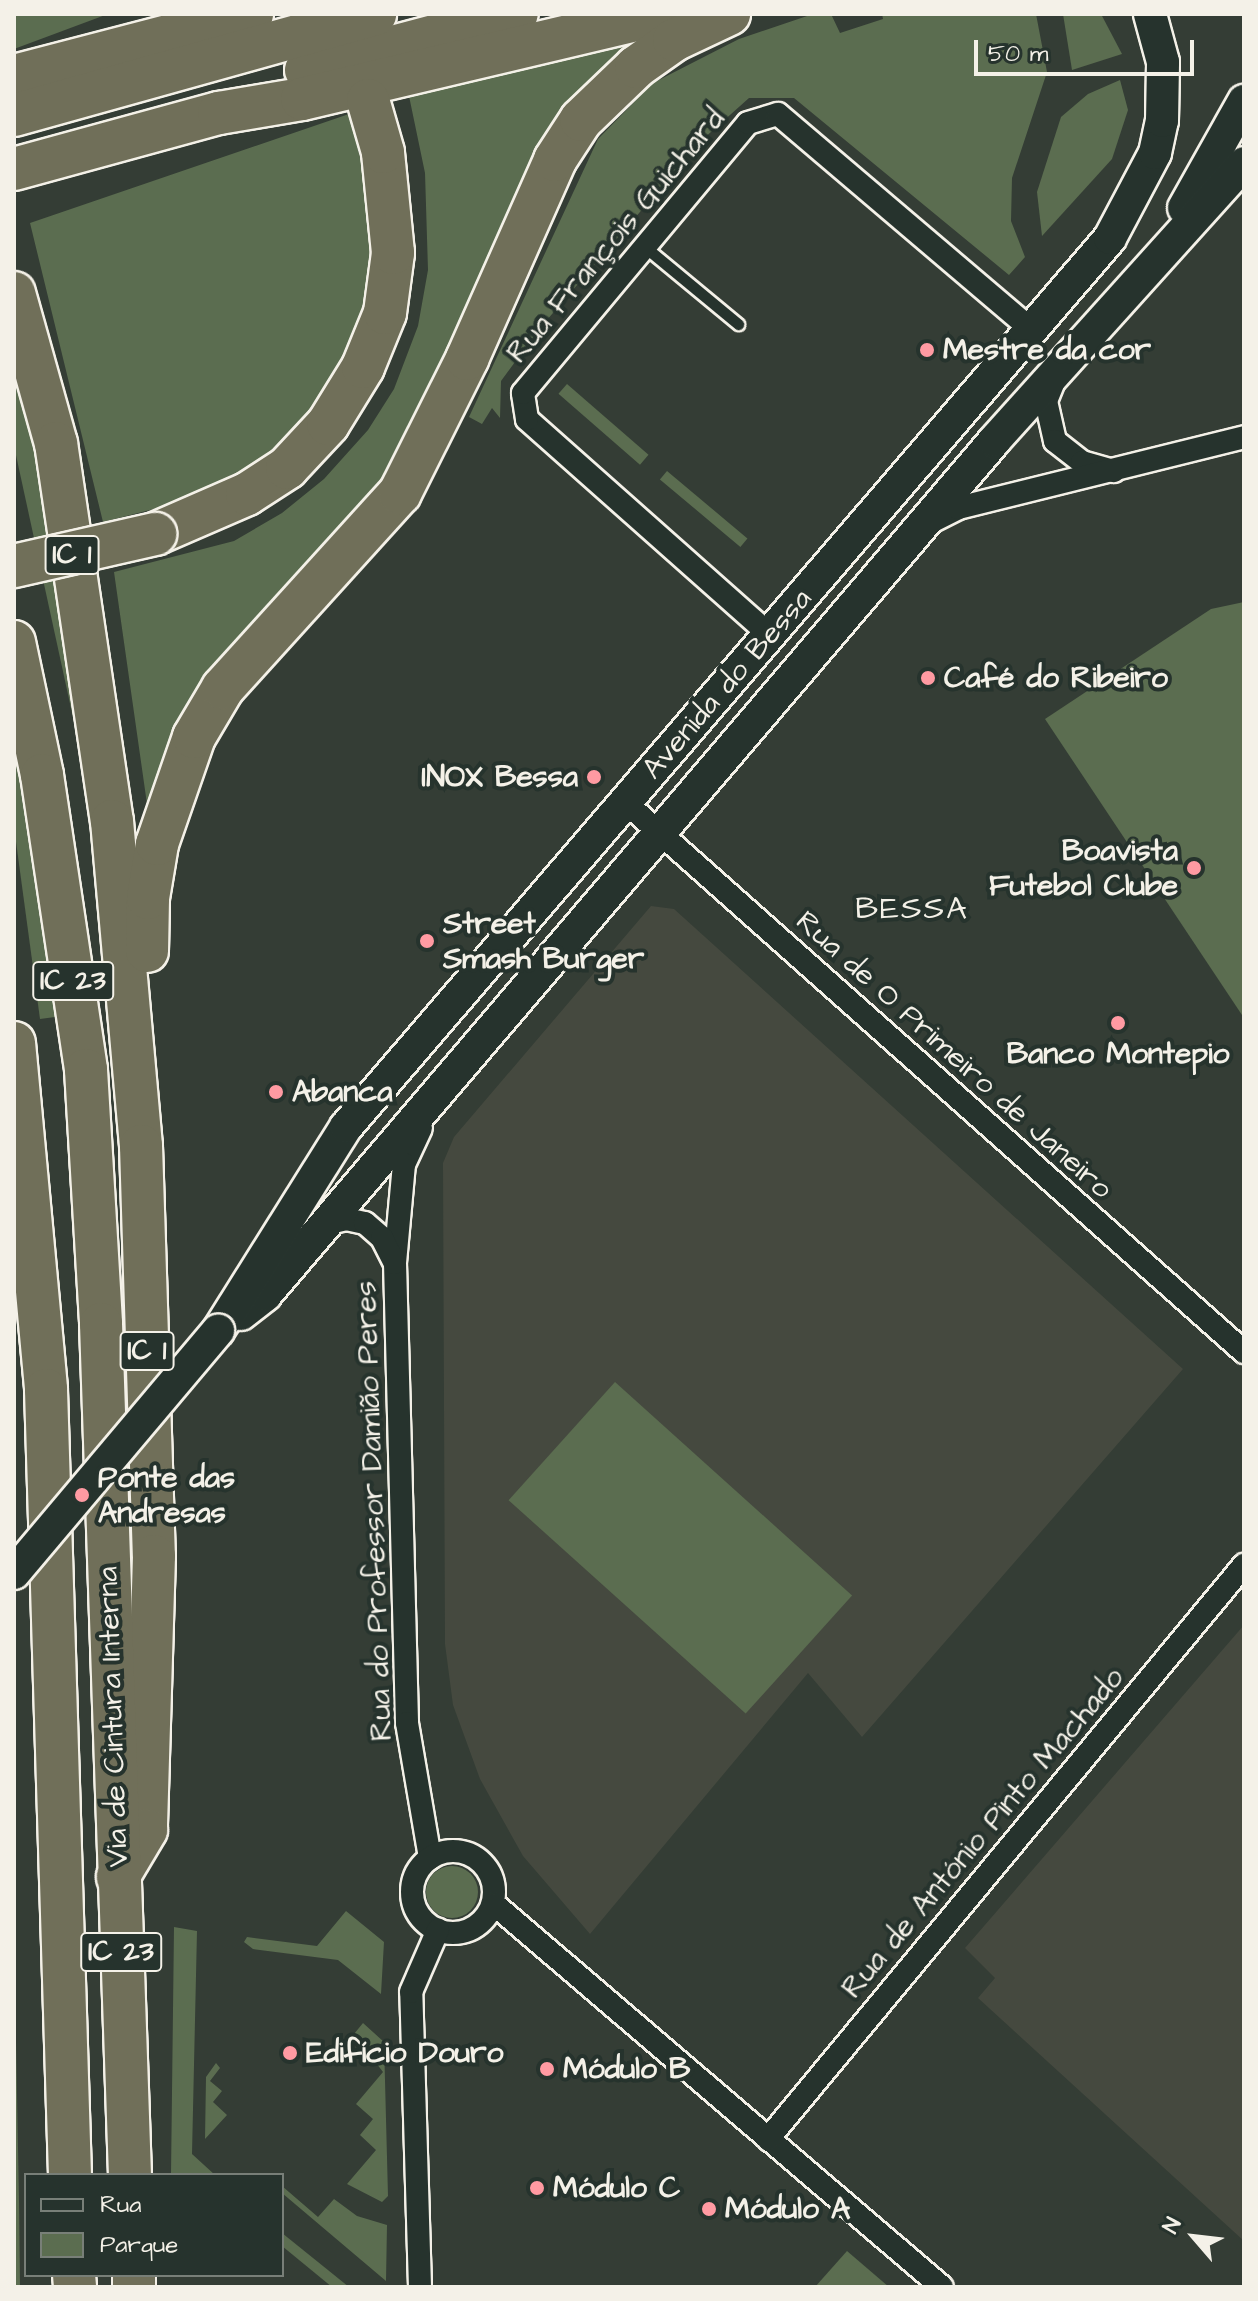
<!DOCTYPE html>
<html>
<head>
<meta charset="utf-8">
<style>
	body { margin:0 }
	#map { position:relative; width:1258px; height:2301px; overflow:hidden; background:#343d35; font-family:"Architects Daughter",sans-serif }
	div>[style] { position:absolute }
	.built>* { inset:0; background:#45493f }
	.green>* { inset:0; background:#5b6d50; transform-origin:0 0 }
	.round { border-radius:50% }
	.roads { filter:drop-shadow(2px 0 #f4f1e8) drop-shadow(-2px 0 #f4f1e8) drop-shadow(0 2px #f4f1e8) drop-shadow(0 -2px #f4f1e8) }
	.lane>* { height:11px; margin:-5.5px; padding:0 5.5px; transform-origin:5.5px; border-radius:5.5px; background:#26332d }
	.street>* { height:22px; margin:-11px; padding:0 11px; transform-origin:11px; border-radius:11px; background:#26332d }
	.street>.ring { margin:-11px; padding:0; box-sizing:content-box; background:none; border:22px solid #26332d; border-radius:50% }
	.secondary>* { height:32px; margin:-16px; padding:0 16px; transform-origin:16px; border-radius:16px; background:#26332d }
	.highway>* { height:42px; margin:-21px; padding:0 21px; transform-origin:21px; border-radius:21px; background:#706f59 }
	.bridges { filter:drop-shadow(2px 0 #f4f1e8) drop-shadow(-2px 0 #f4f1e8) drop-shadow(0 2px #f4f1e8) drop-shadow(0 -2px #f4f1e8) }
	.secondary-bridge>* { height:32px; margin:-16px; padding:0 16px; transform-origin:16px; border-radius:16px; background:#26332d }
	.highway-bridge>* { height:42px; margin:-21px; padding:0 21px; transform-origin:21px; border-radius:21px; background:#706f59 }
	.dots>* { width:22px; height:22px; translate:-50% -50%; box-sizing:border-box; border:4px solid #26332d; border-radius:50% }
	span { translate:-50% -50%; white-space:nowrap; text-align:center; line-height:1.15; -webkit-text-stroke:8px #26332d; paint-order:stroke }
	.shield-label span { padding:2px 6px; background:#26332d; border:2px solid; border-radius:6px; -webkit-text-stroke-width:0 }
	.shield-label { font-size:28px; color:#f4f1e8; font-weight:700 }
	.street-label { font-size:30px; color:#f4f1e8 }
	.poi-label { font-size:30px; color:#f4f1e8; font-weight:700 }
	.left { translate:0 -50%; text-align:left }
	.right { translate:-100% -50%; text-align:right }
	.neighbourhood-label { font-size:32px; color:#f4f1e8; letter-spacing:2px }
	.frame { position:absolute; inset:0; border:16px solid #f4f1e8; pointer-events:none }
	.legend { position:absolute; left:24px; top:2173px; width:260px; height:104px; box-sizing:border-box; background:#26332d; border:2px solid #787f78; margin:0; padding:10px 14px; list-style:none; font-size:24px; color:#f4f1e8 }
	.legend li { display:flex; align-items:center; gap:16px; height:40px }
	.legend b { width:40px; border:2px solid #787f78 }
	.north { position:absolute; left:1154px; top:2197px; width:80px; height:80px; -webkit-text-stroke:6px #26332d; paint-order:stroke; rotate:298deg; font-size:22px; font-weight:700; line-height:32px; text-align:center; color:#f4f1e8 }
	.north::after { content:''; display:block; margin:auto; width:28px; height:36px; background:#f4f1e8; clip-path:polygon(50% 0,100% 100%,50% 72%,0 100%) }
	.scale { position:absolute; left:974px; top:40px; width:220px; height:36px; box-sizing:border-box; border:4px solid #f4f1e8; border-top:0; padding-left:10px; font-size:24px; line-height:28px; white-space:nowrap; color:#f4f1e8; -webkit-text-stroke:6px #26332d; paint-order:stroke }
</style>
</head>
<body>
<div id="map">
	<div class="built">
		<i style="clip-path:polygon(651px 906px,674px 909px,1183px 1369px,862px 1737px,808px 1673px,590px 1934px,523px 1856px,480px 1779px,453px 1705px,445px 1644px,443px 1163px,454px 1137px)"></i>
		<i style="clip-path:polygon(1244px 1625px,1244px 2241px,978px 1998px,995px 1978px,965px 1948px)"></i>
	</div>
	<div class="green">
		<i style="clip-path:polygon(14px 14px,108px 14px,14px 49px)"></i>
		<i style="clip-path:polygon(813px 14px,831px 14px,840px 33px,883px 19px,882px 14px,1036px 14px,1047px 72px,1012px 178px,1011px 221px,1025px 257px,1009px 275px,794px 98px,749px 98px,702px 140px,540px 328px,501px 381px,500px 418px,492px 408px,482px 424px,469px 417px,598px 139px,653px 83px,739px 39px)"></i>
		<i style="clip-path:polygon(1063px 14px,1101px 14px,1122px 54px,1072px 70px)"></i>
		<i style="clip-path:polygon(625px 39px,631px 44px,626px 50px,604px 67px,567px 112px,412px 452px,148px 811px,114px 572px,234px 541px,282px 513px,324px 479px,368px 430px,394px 389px,418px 326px,428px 270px,425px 173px,409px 96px)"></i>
		<i style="clip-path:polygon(1120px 80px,1128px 110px,1112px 159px,1042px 236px,1037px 192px,1061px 117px,1088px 94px)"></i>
		<i style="clip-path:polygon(349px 114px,360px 157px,368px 158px,373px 176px,372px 302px,322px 406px,262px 464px,189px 500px,103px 522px,30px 223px)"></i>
		<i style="clip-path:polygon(14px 352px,39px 444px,87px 743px,79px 745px,14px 446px)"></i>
		<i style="left:567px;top:384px;width:108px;height:13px;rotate:41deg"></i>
		<i style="left:667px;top:471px;width:105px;height:11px;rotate:40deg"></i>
		<i style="clip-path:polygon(1244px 602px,1244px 1018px,1045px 719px,1211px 609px)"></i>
		<i style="clip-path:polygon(14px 745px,55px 1017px,40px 1019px,14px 827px)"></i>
		<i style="left:615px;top:1382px;width:319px;height:159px;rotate:42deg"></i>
		<i class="round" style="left:426px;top:1866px;width:52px;height:52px"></i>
		<i style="clip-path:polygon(346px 1911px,384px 1942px,381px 1994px,338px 1960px,253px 1949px,244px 1942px,247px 1937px,317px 1946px)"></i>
		<i style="clip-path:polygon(174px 1927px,197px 1931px,192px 2154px,215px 2175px,171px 2175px)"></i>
		<i style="clip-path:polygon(14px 1936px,19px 2200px,20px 2287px,14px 2287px)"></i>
		<i style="clip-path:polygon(363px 2023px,384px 2042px,388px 2196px,382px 2202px,347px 2184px,376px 2150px,360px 2135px,373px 2119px,356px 2104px,383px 2072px,354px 2034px)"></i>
		<i style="clip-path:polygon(216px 2063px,220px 2068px,210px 2081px,222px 2091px,213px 2102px,227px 2115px,205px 2139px,206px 2077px)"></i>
		<i style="clip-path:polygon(282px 2186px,318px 2217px,334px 2199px,357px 2216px,387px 2225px,386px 2281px,282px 2193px)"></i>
		<i style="clip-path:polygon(282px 2233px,349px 2287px,332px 2287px,282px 2246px)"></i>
		<i style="clip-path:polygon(847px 2251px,889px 2287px,815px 2287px)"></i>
	</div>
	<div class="roads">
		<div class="lane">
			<i style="left:645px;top:247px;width:121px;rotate:39.6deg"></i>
		</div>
		<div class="street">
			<i style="left:1055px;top:379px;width:24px;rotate:112deg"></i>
			<i style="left:1046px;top:401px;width:41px;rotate:77.3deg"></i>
			<i style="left:1055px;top:441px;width:34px;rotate:38deg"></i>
			<i style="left:1082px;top:462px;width:33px;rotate:16deg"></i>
			<i style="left:931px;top:522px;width:30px;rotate:-27deg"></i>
			<i style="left:958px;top:508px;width:295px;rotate:-13.9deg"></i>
			<i style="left:770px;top:635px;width:325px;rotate:-138.4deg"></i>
			<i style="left:527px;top:419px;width:26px;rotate:-99deg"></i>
			<i style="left:523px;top:393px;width:351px;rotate:-50.2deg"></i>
			<i style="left:748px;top:123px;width:31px;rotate:-17deg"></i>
			<i style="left:778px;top:114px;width:328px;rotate:40.4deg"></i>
			<i style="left:625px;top:802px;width:828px;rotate:41.62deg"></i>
			<i style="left:421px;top:1128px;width:40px;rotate:115deg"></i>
			<i style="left:404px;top:1164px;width:99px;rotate:95.2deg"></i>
			<i style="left:395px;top:1263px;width:460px;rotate:88.5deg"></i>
			<i style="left:407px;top:1723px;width:137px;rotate:80.3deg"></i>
			<i style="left:325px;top:1224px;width:22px;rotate:-13deg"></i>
			<i style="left:346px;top:1219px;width:19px;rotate:12deg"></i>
			<i style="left:365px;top:1223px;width:23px;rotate:41deg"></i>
			<i style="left:382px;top:1238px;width:28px;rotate:63deg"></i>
			<i class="ring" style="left:412px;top:1851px;width:60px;height:60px"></i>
			<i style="left:494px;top:1904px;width:589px;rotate:40.53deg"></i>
			<i style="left:768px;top:2139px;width:746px;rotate:-50.33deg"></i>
			<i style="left:420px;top:2287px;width:295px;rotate:-91.7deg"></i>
			<i style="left:411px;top:1992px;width:68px;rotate:-66.5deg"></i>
		</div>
		<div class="secondary">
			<i style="left:1184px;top:208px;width:123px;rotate:-60.7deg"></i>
			<i style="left:241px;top:1314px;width:31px;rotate:-38deg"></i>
			<i style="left:265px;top:1295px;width:1123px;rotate:-49.51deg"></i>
			<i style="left:994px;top:441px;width:374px;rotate:-48deg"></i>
			<i style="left:218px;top:1331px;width:241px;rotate:-57.9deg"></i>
			<i style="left:346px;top:1127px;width:1172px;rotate:-49.32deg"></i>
			<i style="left:1110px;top:238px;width:96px;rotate:-62.1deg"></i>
			<i style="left:1155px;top:153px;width:33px;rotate:-78deg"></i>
			<i style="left:1162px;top:121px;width:59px;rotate:-89deg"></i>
			<i style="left:1163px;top:62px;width:50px;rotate:-105.2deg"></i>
		</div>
		<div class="highway">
			<i style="left:306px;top:70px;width:218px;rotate:-14.9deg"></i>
			<i style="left:14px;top:76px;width:246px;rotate:-14.6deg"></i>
			<i style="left:14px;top:115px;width:375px;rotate:-15.6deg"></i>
			<i style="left:14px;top:169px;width:213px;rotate:-15.3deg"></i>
			<i style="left:219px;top:113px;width:84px;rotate:-9.6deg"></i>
			<i style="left:302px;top:99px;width:370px;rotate:-13.3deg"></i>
			<i style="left:14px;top:293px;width:156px;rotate:74.4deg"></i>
			<i style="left:56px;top:443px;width:382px;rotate:81.6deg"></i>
			<i style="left:112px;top:821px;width:326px;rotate:84.9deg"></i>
			<i style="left:141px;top:1146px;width:410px;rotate:88.2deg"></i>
			<i style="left:154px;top:1556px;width:274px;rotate:91.7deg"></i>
			<i style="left:146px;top:1830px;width:55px;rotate:120.8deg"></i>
			<i style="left:155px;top:534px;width:100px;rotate:-23.5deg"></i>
			<i style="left:247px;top:494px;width:48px;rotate:-33deg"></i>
			<i style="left:287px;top:468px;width:60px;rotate:-47deg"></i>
			<i style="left:328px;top:424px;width:67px;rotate:-58.4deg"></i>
			<i style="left:363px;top:367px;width:58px;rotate:-67.8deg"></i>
			<i style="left:385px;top:313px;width:61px;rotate:-82.4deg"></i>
			<i style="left:393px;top:253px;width:101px;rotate:-95.7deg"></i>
			<i style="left:383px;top:152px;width:54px;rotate:-106.1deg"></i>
			<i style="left:14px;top:642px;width:136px;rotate:78.1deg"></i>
			<i style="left:42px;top:775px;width:298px;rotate:81.5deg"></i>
			<i style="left:86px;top:1070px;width:254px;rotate:86.6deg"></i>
			<i style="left:101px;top:1324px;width:851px;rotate:88.05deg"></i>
			<i style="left:147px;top:951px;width:53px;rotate:-88.9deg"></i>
			<i style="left:148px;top:898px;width:55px;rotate:-80.5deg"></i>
			<i style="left:157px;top:844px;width:113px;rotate:-70.9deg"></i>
			<i style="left:194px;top:737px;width:57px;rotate:-59.4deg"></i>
			<i style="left:223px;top:688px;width:263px;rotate:-47.8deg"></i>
			<i style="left:400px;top:493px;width:150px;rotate:-63.4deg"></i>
			<i style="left:467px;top:359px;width:218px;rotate:-66.1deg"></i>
			<i style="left:555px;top:160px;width:48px;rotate:-57deg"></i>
			<i style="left:581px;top:120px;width:76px;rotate:-43.9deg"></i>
			<i style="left:636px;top:67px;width:47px;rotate:-35.4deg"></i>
			<i style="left:674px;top:40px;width:61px;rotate:-25.3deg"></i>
			<i style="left:14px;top:1043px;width:348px;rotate:84.7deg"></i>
			<i style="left:46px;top:1390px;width:785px;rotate:88.25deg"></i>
			<i style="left:74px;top:2275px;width:12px;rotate:85deg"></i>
			<i style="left:134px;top:2275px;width:12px;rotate:90deg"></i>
		</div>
	</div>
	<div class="bridges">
		<div class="secondary-bridge">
			<i style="left:14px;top:1573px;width:317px;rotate:-49.9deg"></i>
		</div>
		<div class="highway-bridge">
			<i style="left:14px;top:566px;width:145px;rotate:-12.8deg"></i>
		</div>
	</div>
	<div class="dots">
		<i style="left:927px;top:350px;background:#ff9aa2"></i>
		<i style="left:928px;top:678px;background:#ff9aa2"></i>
		<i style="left:594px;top:777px;background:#ff9aa2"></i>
		<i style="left:1194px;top:868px;background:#ff9aa2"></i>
		<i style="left:427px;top:941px;background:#ff9aa2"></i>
		<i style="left:1118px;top:1023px;background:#ff9aa2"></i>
		<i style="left:276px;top:1092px;background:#ff9aa2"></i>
		<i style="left:82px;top:1495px;background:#ff9aa2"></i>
		<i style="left:290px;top:2053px;background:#ff9aa2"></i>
		<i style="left:547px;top:2069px;background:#ff9aa2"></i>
		<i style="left:537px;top:2188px;background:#ff9aa2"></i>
		<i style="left:709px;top:2209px;background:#ff9aa2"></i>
	</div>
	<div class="shield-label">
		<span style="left:72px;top:555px">IC 1</span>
		<span style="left:73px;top:981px">IC 23</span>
		<span style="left:147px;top:1351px">IC 1</span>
		<span style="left:121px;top:1952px">IC 23</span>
	</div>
	<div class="street-label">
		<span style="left:616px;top:236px;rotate:-50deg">Rua François Guichard</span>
		<span style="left:727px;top:684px;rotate:-49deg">Avenida do Bessa</span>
		<span style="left:954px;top:1055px;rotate:42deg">Rua de O Primeiro de Janeiro</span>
		<span style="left:374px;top:1511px;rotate:-92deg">Rua do Professor Damião Peres</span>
		<span style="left:113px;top:1717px;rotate:-92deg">Via de Cintura Interna</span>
		<span style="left:983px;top:1833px;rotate:-50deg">Rua de António Pinto Machado</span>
	</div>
	<div class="poi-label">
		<span class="left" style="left:943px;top:350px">Mestre da cor</span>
		<span class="left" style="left:944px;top:678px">Café do Ribeiro</span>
		<span class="right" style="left:578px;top:777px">INOX Bessa</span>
		<span class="right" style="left:1178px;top:868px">Boavista<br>Futebol Clube</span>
		<span class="left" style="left:443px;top:941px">Street<br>Smash Burger</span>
		<span style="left:1118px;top:1054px">Banco Montepio</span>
		<span class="left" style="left:292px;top:1092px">Abanca</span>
		<span class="left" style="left:98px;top:1495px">Ponte das<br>Andresas</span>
		<span class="left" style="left:306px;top:2053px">Edifício Douro</span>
		<span class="left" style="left:563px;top:2069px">Módulo B</span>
		<span class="left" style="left:553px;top:2188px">Módulo C</span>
		<span class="left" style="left:725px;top:2209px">Módulo A</span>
	</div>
	<div class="neighbourhood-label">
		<span style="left:912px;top:909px">BESSA</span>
	</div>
	<div class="frame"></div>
	<ul class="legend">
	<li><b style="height:10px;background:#26332d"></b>Rua</li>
	<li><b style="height:22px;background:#5b6d50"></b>Parque</li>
	</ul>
	<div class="north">N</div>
	<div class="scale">50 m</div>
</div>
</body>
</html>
